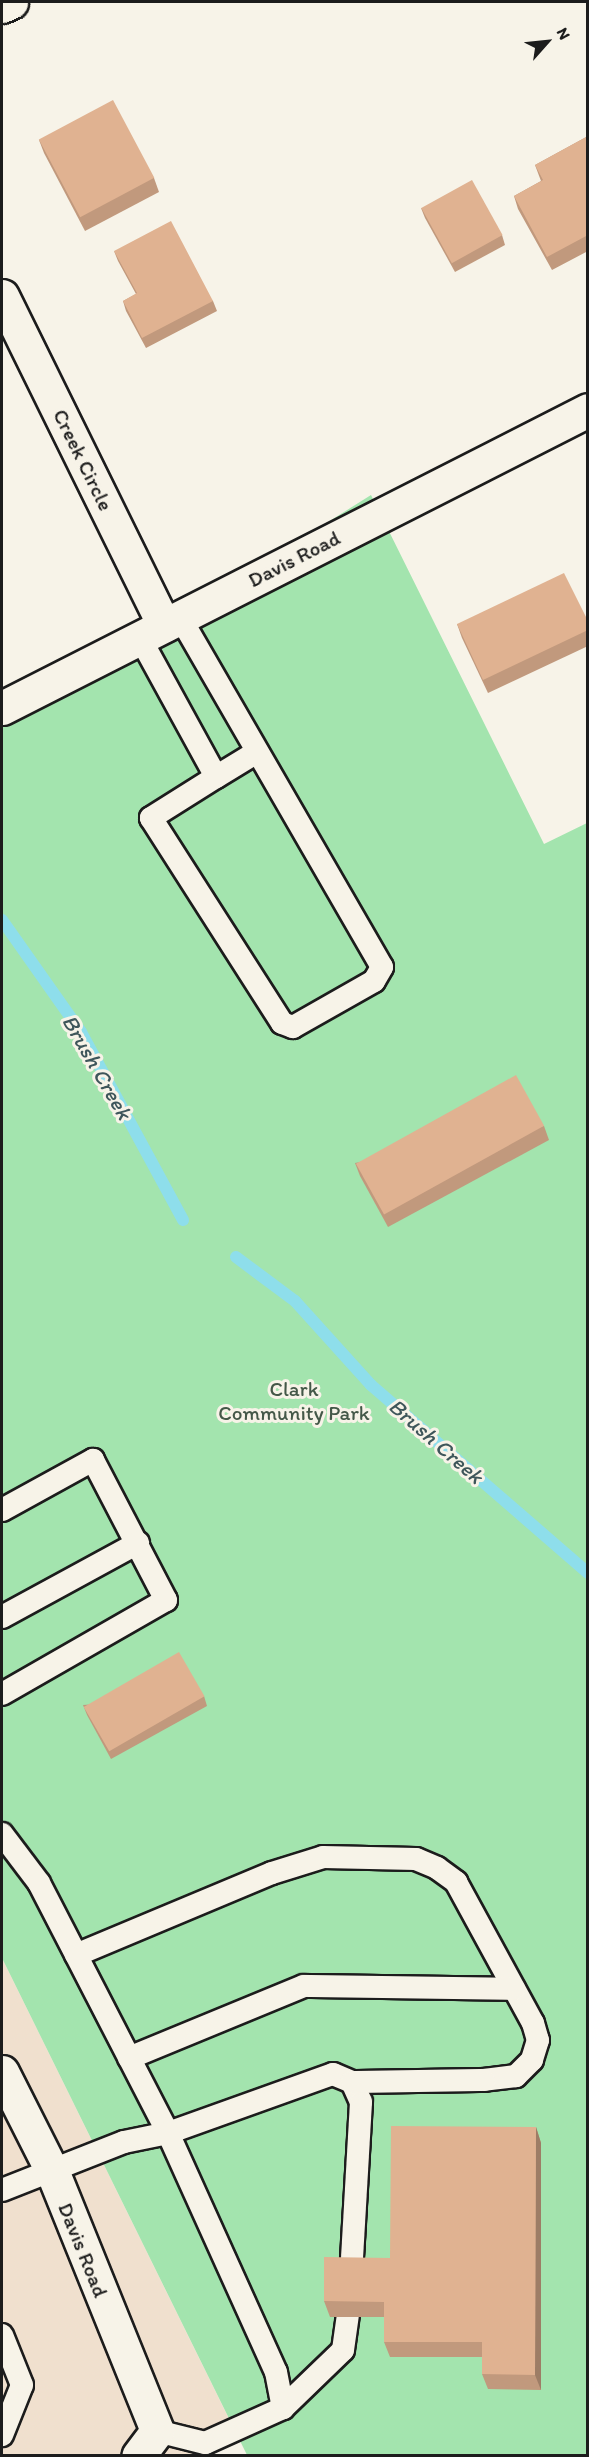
<!DOCTYPE html>
<html>
<head>
<meta charset="utf-8">
<style>
	body { margin:0 }
	#map { position:relative; width:589px; height:2457px; overflow:hidden; background:#f7f3e8; font-family:Itim,sans-serif }
	div>[style] { position:absolute }
	.built>* { inset:0; background:#f0e0ce }
	.green>* { inset:0; background:#a3e4ae }
	.stream>* { height:12px; margin:-6px; padding:0 6px; transform-origin:6px; border-radius:6px; background:#8edeeb }
	.roads { filter:drop-shadow(2px 0 #1c1c1c) drop-shadow(-2px 0 #1c1c1c) drop-shadow(0 2px #1c1c1c) drop-shadow(0 -2px #1c1c1c) }
	.lane>* { height:22px; margin:-11px; padding:0 11px; transform-origin:11px; border-radius:11px; background:#f7f3e8 }
	.street>* { height:33px; margin:-16.5px; padding:0 16.5px; transform-origin:16.5px; border-radius:16.5px; background:#f7f3e8 }
	.wall>* { inset:0; background:#c1997d }
	.shaded-wall>* { inset:0; background:#9d7d66 }
	.building>* { inset:0; background:#e0b291; transform-origin:0 0 }
	span { translate:-50% -50%; white-space:nowrap; text-align:center; line-height:1.15; -webkit-text-stroke:6px #f7f3e8; paint-order:stroke }
	.street-label { font-size:21px; color:#1c1c1c }
	.park-label { font-size:21px; color:#445848 }
	.water-label { font-size:22px; color:#3e565a; font-style:italic }
	.frame { position:absolute; inset:0; border:3px solid #1c1c1c; pointer-events:none }
	.north { position:absolute; left:517px; top:12px; width:60px; height:60px; -webkit-text-stroke:4px #f7f3e8; paint-order:stroke; rotate:63deg; font-size:16px; font-weight:700; line-height:24px; text-align:center; color:#1c1c1c }
	.north::after { content:''; display:block; margin:auto; width:21px; height:27px; background:#1c1c1c; clip-path:polygon(50% 0,100% 100%,50% 72%,0 100%) }
</style>
</head>
<body>
<div id="map">
	<div class="built">
		<i style="clip-path:polygon(2px 1958px,238px 2437px,209px 2455px,2px 2455px)"></i>
	</div>
	<div class="green">
		<i style="clip-path:polygon(371px 495px,544px 844px,587px 823px,587px 2455px,247px 2455px,2px 1958px,2px 708px,164px 625px)"></i>
	</div>
	<div class="stream">
		<i style="left:2px;top:920px;width:137px;rotate:54.8deg"></i>
		<i style="left:81px;top:1032px;width:214px;rotate:61.5deg"></i>
		<i style="left:236px;top:1257px;width:74px;rotate:36.7deg"></i>
		<i style="left:295px;top:1301px;width:113px;rotate:47.9deg"></i>
		<i style="left:371px;top:1385px;width:287px;rotate:40.9deg"></i>
	</div>
	<div class="roads">
		<div class="lane">
			<i style="left:140px;top:638px;width:158px;rotate:61.3deg"></i>
			<i style="left:216px;top:777px;width:77px;rotate:147.8deg"></i>
			<i style="left:151px;top:818px;width:243px;rotate:57.4deg"></i>
			<i style="left:282px;top:1023px;width:12px;rotate:20deg"></i>
			<i style="left:293px;top:1027px;width:93px;rotate:-29.6deg"></i>
			<i style="left:374px;top:981px;width:16px;rotate:-60deg"></i>
			<i style="left:382px;top:967px;width:404px;rotate:-120deg"></i>
			<i style="left:216px;top:777px;width:48px;rotate:-31.4deg"></i>
			<i style="left:2px;top:1510px;width:104px;rotate:-28.8deg"></i>
			<i style="left:93px;top:1460px;width:158px;rotate:62.5deg"></i>
			<i style="left:166px;top:1600px;width:189px;rotate:150.2deg"></i>
			<i style="left:2px;top:1617px;width:155px;rotate:-28.6deg"></i>
			<i style="left:2px;top:1834px;width:61px;rotate:52.9deg"></i>
			<i style="left:39px;top:1883px;width:281px;rotate:62.7deg"></i>
			<i style="left:168px;top:2133px;width:175px;rotate:-19.7deg"></i>
			<i style="left:333px;top:2074px;width:21px;rotate:23deg"></i>
			<i style="left:352px;top:2082px;width:22px;rotate:66deg"></i>
			<i style="left:361px;top:2102px;width:171px;rotate:93.3deg"></i>
			<i style="left:76px;top:1955px;width:212px;rotate:-22.7deg"></i>
			<i style="left:272px;top:1873px;width:53px;rotate:-17.4deg"></i>
			<i style="left:323px;top:1857px;width:93px;rotate:1.2deg"></i>
			<i style="left:416px;top:1859px;width:23px;rotate:23deg"></i>
			<i style="left:437px;top:1868px;width:24px;rotate:36deg"></i>
			<i style="left:456px;top:1882px;width:161px;rotate:61.4deg"></i>
			<i style="left:533px;top:2023px;width:18px;rotate:74deg"></i>
			<i style="left:538px;top:2040px;width:21px;rotate:107deg"></i>
			<i style="left:532px;top:2060px;width:23px;rotate:135deg"></i>
			<i style="left:516px;top:2076px;width:32px;rotate:173deg"></i>
			<i style="left:484px;top:2080px;width:132px;rotate:179.1deg"></i>
			<i style="left:129px;top:2058px;width:189px;rotate:-22.4deg"></i>
			<i style="left:304px;top:1986px;width:210px;rotate:0.8deg"></i>
			<i style="left:2px;top:2190px;width:131px;rotate:-21.5deg"></i>
			<i style="left:124px;top:2142px;width:45px;rotate:-11.6deg"></i>
			<i style="left:168px;top:2133px;width:262px;rotate:65.7deg"></i>
			<i style="left:276px;top:2372px;width:37px;rotate:79deg"></i>
			<i style="left:283px;top:2408px;width:85px;rotate:155.8deg"></i>
			<i style="left:205px;top:2443px;width:49px;rotate:-166deg"></i>
			<i style="left:2px;top:2335px;width:54px;rotate:68.2deg"></i>
			<i style="left:22px;top:2385px;width:54px;rotate:111.8deg"></i>
			<i style="left:283px;top:2408px;width:83px;rotate:-44deg"></i>
			<i style="left:343px;top:2350px;width:34px;rotate:-82deg"></i>
		</div>
		<div class="street">
			<i style="left:2px;top:6px;width:10px;rotate:-24deg"></i>
			<i style="left:2px;top:296px;width:367px;rotate:63.8deg"></i>
			<i style="left:2px;top:708px;width:657px;rotate:-26.95deg"></i>
			<i style="left:2px;top:2072px;width:113px;rotate:63.2deg"></i>
			<i style="left:53px;top:2173px;width:278px;rotate:68deg"></i>
			<i style="left:157px;top:2431px;width:31px;rotate:127deg"></i>
		</div>
	</div>
	<div class="wall">
		<i style="clip-path:polygon(588px 136px,588px 251px,552px 270px,518px 209px,514px 196px,541px 181px,535px 165px)"></i>
		<i style="clip-path:polygon(39px 140px,154px 178px,159px 192px,85px 231px,44px 153px)"></i>
		<i style="clip-path:polygon(421px 208px,502px 235px,505px 245px,455px 272px,425px 218px)"></i>
		<i style="clip-path:polygon(114px 251px,213px 301px,217px 311px,146px 348px,126px 311px,123px 301px,136px 294px,118px 261px)"></i>
		<i style="clip-path:polygon(588px 621px,588px 646px,488px 693px,462px 638px,457px 624px)"></i>
		<i style="clip-path:polygon(544px 1126px,549px 1140px,388px 1227px,360px 1176px,355px 1163px)"></i>
		<i style="clip-path:polygon(204px 1696px,207px 1706px,111px 1759px,87px 1715px,83px 1705px)"></i>
		<i style="clip-path:polygon(536px 2127px,541px 2143px,541px 2390px,488px 2389px,482px 2374px,482px 2357px,390px 2357px,384px 2342px,384px 2317px,330px 2317px,324px 2301px,390px 2258px)"></i>
	</div>
	<div class="shaded-wall">
		<i style="clip-path:polygon(536px 2127px,541px 2143px,541px 2390px,535px 2375px)"></i>
	</div>
	<div class="building">
		<i style="left:113px;top:100px;width:88px;height:84px;rotate:62deg"></i>
		<i style="clip-path:polygon(588px 136px,588px 235px,547px 257px,514px 196px,543px 180px,535px 165px)"></i>
		<i style="left:472px;top:180px;width:63px;height:58px;rotate:61deg"></i>
		<i style="clip-path:polygon(171px 221px,213px 301px,142px 338px,123px 301px,137px 293px,114px 251px)"></i>
		<i style="clip-path:polygon(564px 573px,588px 621px,588px 630px,483px 680px,457px 624px)"></i>
		<i style="left:516px;top:1075px;width:58px;height:183px;rotate:61deg"></i>
		<i style="left:179px;top:1652px;width:51px;height:110px;rotate:60deg"></i>
		<i style="clip-path:polygon(391px 2126px,536px 2127px,535px 2375px,482px 2374px,482px 2342px,384px 2342px,384px 2302px,324px 2301px,324px 2257px,390px 2258px)"></i>
	</div>
	<div class="street-label">
		<span style="left:83px;top:460px;rotate:64deg">Creek Circle</span>
		<span style="left:294px;top:559px;rotate:-27deg">Davis Road</span>
		<span style="left:83px;top:2250px;rotate:68deg">Davis Road</span>
	</div>
	<div class="park-label">
		<span style="left:294px;top:1401px">Clark<br>Community Park</span>
	</div>
	<div class="water-label">
		<span style="left:97px;top:1067px;rotate:60deg">Brush Creek</span>
		<span style="left:436px;top:1441px;rotate:41deg">Brush Creek</span>
	</div>
	<div class="frame"></div>
	<div class="north">N</div>
</div>
</body>
</html>
